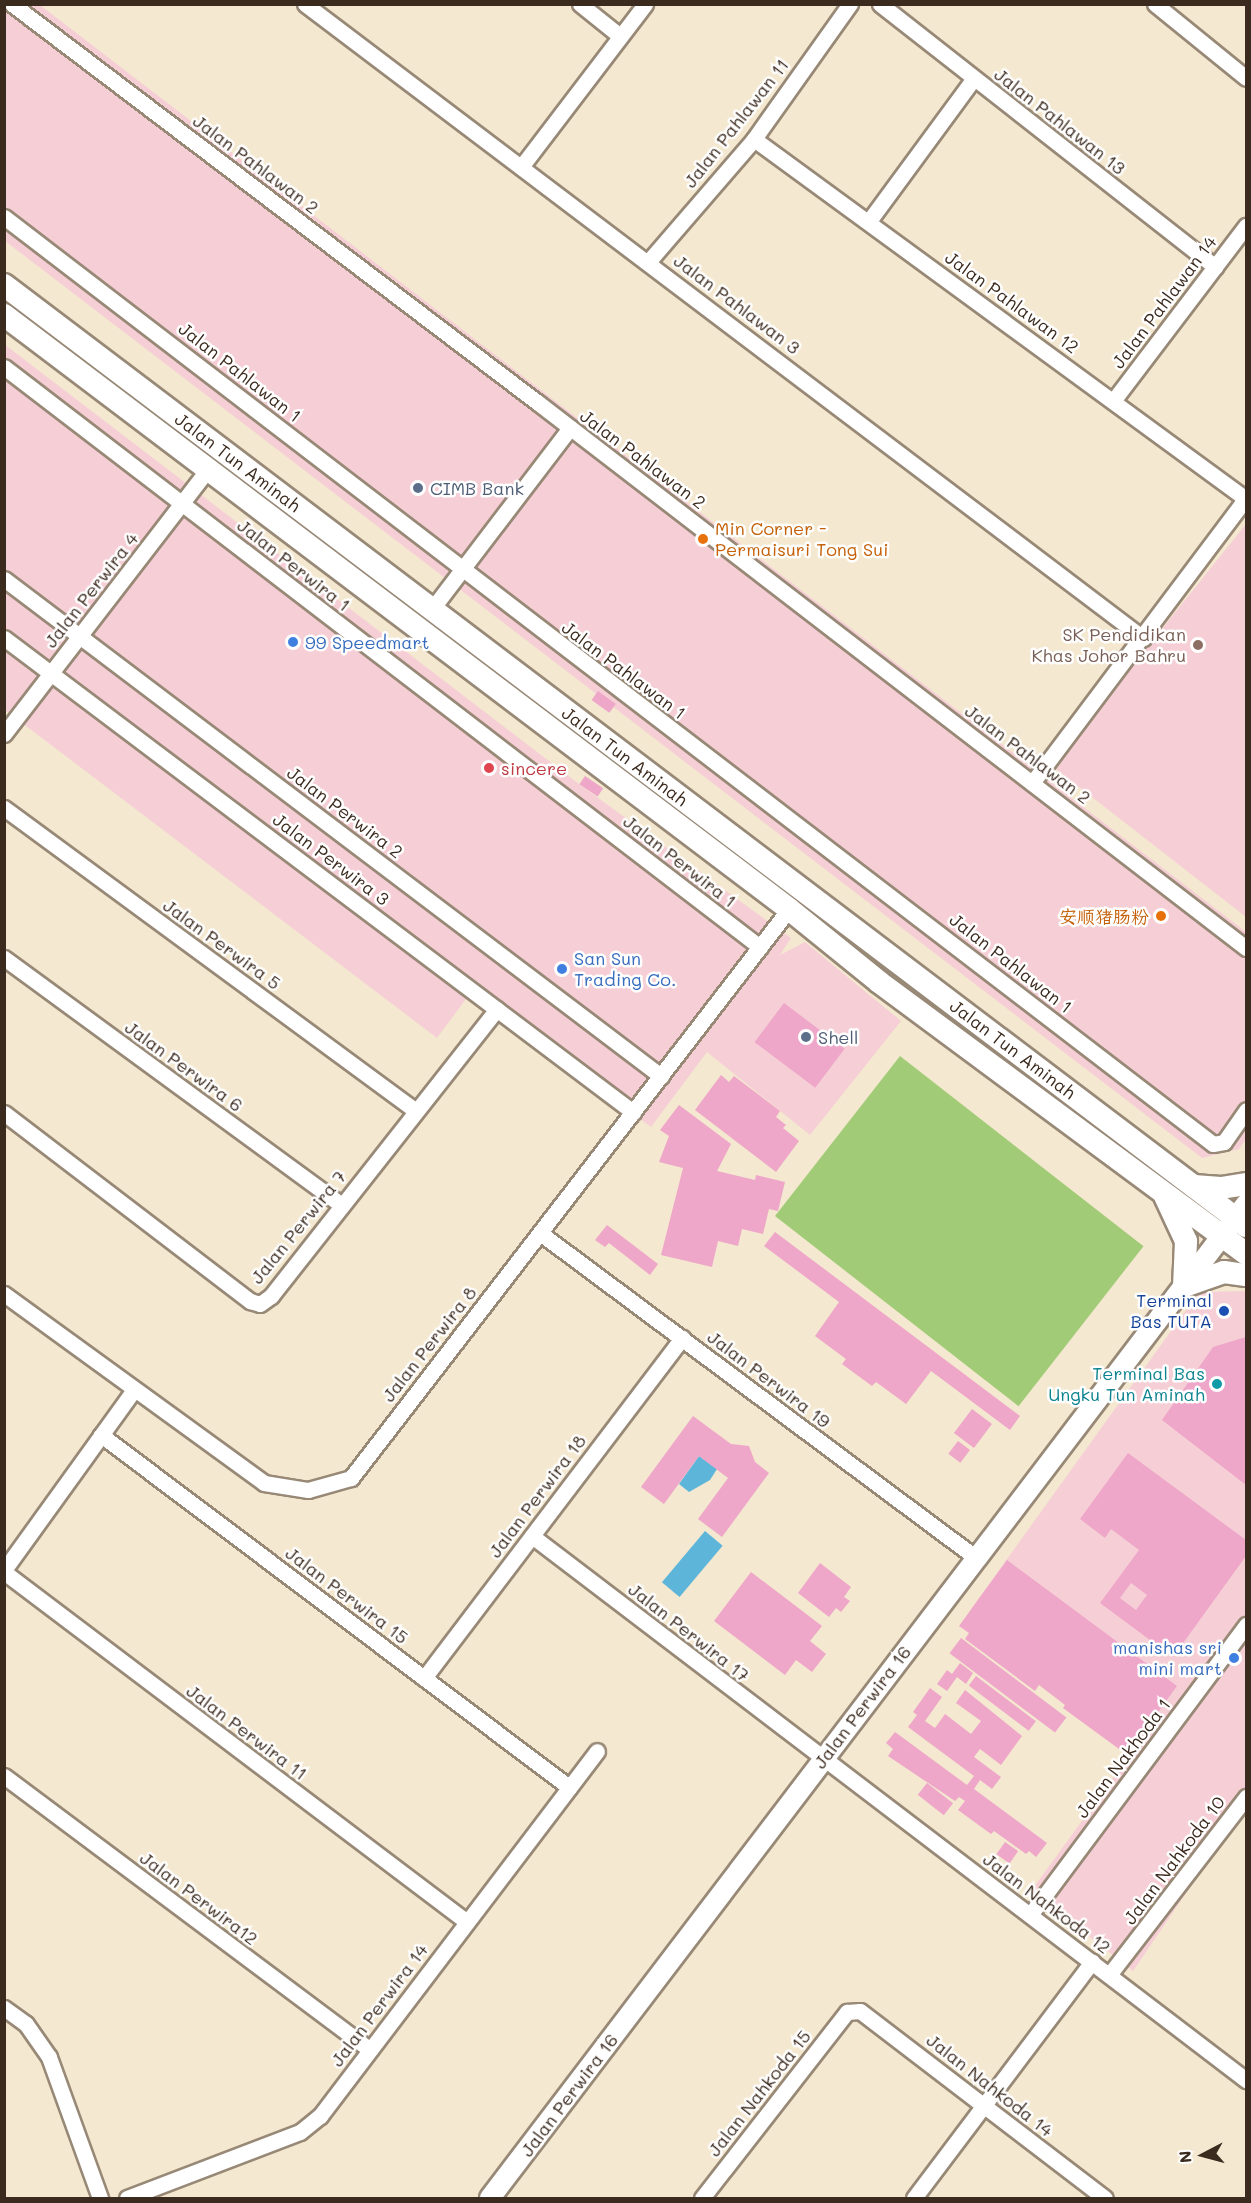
<!DOCTYPE html>
<html>
<head>
<meta charset="utf-8">
<style>
	body { margin:0 }
	#map { position:relative; width:1251px; height:2203px; overflow:hidden; background:#f4e8d0; font-family:Mali,"LXGW WenKai TC",sans-serif }
	div>[style] { position:absolute }
	.built>* { inset:0; background:#f6cfd6 }
	.green>* { inset:0; background:#a2cb77; transform-origin:0 0 }
	.water>* { inset:0; background:#5db5da; transform-origin:0 0 }
	.building>* { inset:0; background:#eea6c9; transform-origin:0 0 }
	.roads { filter:drop-shadow(2px 0 #988977) drop-shadow(-2px 0 #988977) drop-shadow(0 2px #988977) drop-shadow(0 -2px #988977) }
	.minor>* { height:15px; margin:-7.5px; padding:0 7.5px; transform-origin:7.5px; border-radius:7.5px; background:#fff }
	.tertiary>* { height:20px; margin:-10px; padding:0 10px; transform-origin:10px; border-radius:10px; background:#fff }
	.secondary>* { height:22px; margin:-11px; padding:0 11px; transform-origin:11px; border-radius:11px; background:#fff }
	.dots>* { width:16px; height:16px; translate:-50% -50%; box-sizing:border-box; border:3px solid #fff; border-radius:50% }
	span { translate:-50% -50%; white-space:nowrap; text-align:center; line-height:1.15; -webkit-text-stroke:5px #fff; paint-order:stroke }
	.street-label { font-size:18px; color:#3b2a1e }
	.service-label { font-size:18px; color:#4e5e75 }
	.left { translate:0 -50%; text-align:left }
	.food-label { font-size:18px; color:#c56008 }
	.right { translate:-100% -50%; text-align:right }
	.education-label { font-size:18px; color:#785e54 }
	.shop-label { font-size:18px; color:#366cbe }
	.health-label { font-size:18px; color:#be3a42 }
	.transit-label { font-size:18px; color:#164399 }
	.culture-label { font-size:18px; color:#0d838f }
	.frame { position:absolute; inset:0; border:6px solid #3b2a1e; pointer-events:none }
	.north { position:absolute; left:1173px; top:2125px; width:60px; height:60px; -webkit-text-stroke:4px #fff; paint-order:stroke; rotate:264deg; font-size:16px; font-weight:700; line-height:24px; text-align:center; color:#3b2a1e }
	.north::after { content:''; display:block; margin:auto; width:21px; height:27px; background:#3b2a1e; clip-path:polygon(50% 0,100% 100%,50% 72%,0 100%) }
</style>
</head>
<body>
<div id="map">
	<div class="built">
		<i style="clip-path:polygon(4px 5px,40px 5px,1246px 932px,1246px 1139px,1239px 1149px,1202px 1158px,5px 241px)"></i>
		<i style="clip-path:polygon(4px 344px,579px 784px,791px 938px,780px 955px,805px 942px,901px 1021px,810px 1135px,707px 1052px,651px 1127px,472px 991px,437px 1038px,5px 710px)"></i>
		<i style="clip-path:polygon(1246px 524px,1246px 917px,1052px 766px)"></i>
		<i style="clip-path:polygon(1246px 1291px,1246px 1805px,1133px 1971px,1031px 1891px,1140px 1741px,971px 1609px,1199px 1292px)"></i>
	</div>
	<div class="green">
		<i style="left:900px;top:1056px;width:309px;height:203px;rotate:38deg"></i>
	</div>
	<div class="water">
		<i style="clip-path:polygon(699px 1456px,717px 1469px,710px 1480px,689px 1492px,679px 1484px)"></i>
		<i style="left:705px;top:1531px;width:23px;height:67px;rotate:40deg"></i>
	</div>
	<div class="building">
		<i style="left:598px;top:691px;width:22px;height:11px;rotate:36deg"></i>
		<i style="left:585px;top:776px;width:22px;height:10px;rotate:34deg"></i>
		<i style="left:784px;top:1003px;width:76px;height:49px;rotate:37deg"></i>
		<i style="clip-path:polygon(721px 1075px,729px 1082px,734px 1076px,780px 1111px,776px 1117px,786px 1125px,783px 1128px,799px 1141px,776px 1172px,695px 1110px)"></i>
		<i style="clip-path:polygon(679px 1105px,731px 1144px,717px 1171px,755px 1180px,756px 1175px,785px 1182px,778px 1211px,769px 1209px,763px 1234px,742px 1229px,738px 1246px,718px 1241px,712px 1267px,661px 1255px,683px 1168px,659px 1162px,669px 1136px,660px 1130px)"></i>
		<i style="clip-path:polygon(607px 1225px,658px 1264px,650px 1275px,609px 1243px,605px 1247px,595px 1240px)"></i>
		<i style="clip-path:polygon(775px 1232px,1020px 1416px,1010px 1430px,931px 1371px,906px 1404px,876px 1382px,872px 1386px,842px 1364px,846px 1359px,815px 1336px,839px 1302px,764px 1246px)"></i>
		<i style="clip-path:polygon(1246px 1337px,1246px 1485px,1162px 1420px,1213px 1347px)"></i>
		<i style="left:972px;top:1409px;width:25px;height:30px;rotate:37deg"></i>
		<i style="clip-path:polygon(693px 1416px,731px 1444px,749px 1446px,755px 1462px,769px 1473px,722px 1537px,698px 1519px,728px 1478px,699px 1456px,664px 1504px,641px 1487px)"></i>
		<i style="left:958px;top:1441px;width:15px;height:16px;rotate:37deg"></i>
		<i style="clip-path:polygon(evenodd,1128px 1453px,1246px 1540px,1246px 1556px,1173px 1657px,1100px 1603px,1139px 1550px,1111px 1529px,1105px 1538px,1080px 1519px,1128px 1453px,1131px 1583px,1147px 1595px,1136px 1610px,1120px 1598px,1131px 1583px)"></i>
		<i style="clip-path:polygon(1007px 1560px,1177px 1686px,1129px 1752px,1121px 1746px,1119px 1749px,1063px 1708px,1065px 1705px,1039px 1685px,1035px 1691px,965px 1639px,969px 1633px,959px 1626px)"></i>
		<i style="clip-path:polygon(820px 1563px,851px 1587px,844px 1597px,850px 1601px,841px 1612px,836px 1608px,829px 1617px,798px 1593px)"></i>
		<i style="clip-path:polygon(751px 1572px,822px 1626px,810px 1641px,826px 1654px,812px 1672px,796px 1660px,785px 1675px,714px 1621px)"></i>
		<i style="left:961px;top:1638px;width:132px;height:19px;rotate:37deg"></i>
		<i style="clip-path:polygon(960px 1663px,973px 1673px,966px 1684px,957px 1677px,947px 1691px,937px 1684px,947px 1670px,952px 1674px)"></i>
		<i style="left:976px;top:1676px;width:75px;height:12px;rotate:37deg"></i>
		<i style="clip-path:polygon(930px 1688px,942px 1697px,925px 1721px,935px 1728px,945px 1714px,971px 1734px,981px 1721px,956px 1703px,965px 1690px,1022px 1736px,1001px 1765px,980px 1749px,974px 1757px,1001px 1777px,992px 1789px,980px 1780px,974px 1789px,1047px 1843px,1036px 1857px,1029px 1851px,1026px 1854px,994px 1831px,991px 1834px,958px 1810px,965px 1801px,959px 1797px,955px 1801px,888px 1756px,893px 1749px,886px 1743px,895px 1732px,967px 1785px,974px 1776px,908px 1727px,917px 1715px,913px 1712px)"></i>
		<i style="left:927px;top:1783px;width:33px;height:15px;rotate:38deg"></i>
		<i style="left:1005px;top:1842px;width:16px;height:15px;rotate:35deg"></i>
	</div>
	<div class="roads">
		<div class="minor">
			<i style="left:12px;top:4px;width:659px;rotate:37.17deg"></i>
			<i style="left:537px;top:402px;width:895px;rotate:37.6deg"></i>
			<i style="left:305px;top:4px;width:1051px;rotate:37.11deg"></i>
			<i style="left:580px;top:4px;width:51px;rotate:38.7deg"></i>
			<i style="left:880px;top:4px;width:426px;rotate:38.1deg"></i>
			<i style="left:1155px;top:4px;width:117px;rotate:39.1deg"></i>
			<i style="left:754px;top:139px;width:610px;rotate:36.19deg"></i>
			<i style="left:521px;top:167px;width:205px;rotate:-52.7deg"></i>
			<i style="left:4px;top:217px;width:1523px;rotate:37.48deg"></i>
			<i style="left:1213px;top:1144px;width:11px;rotate:-10deg"></i>
			<i style="left:1224px;top:1142px;width:39px;rotate:-55deg"></i>
			<i style="left:869px;top:221px;width:177px;rotate:-53.7deg"></i>
			<i style="left:648px;top:262px;width:162px;rotate:-49.2deg"></i>
			<i style="left:754px;top:139px;width:166px;rotate:-54.6deg"></i>
			<i style="left:4px;top:367px;width:953px;rotate:37.5deg"></i>
			<i style="left:1113px;top:401px;width:220px;rotate:-52.8deg"></i>
			<i style="left:4px;top:579px;width:824px;rotate:37.11deg"></i>
			<i style="left:432px;top:609px;width:228px;rotate:-52.7deg"></i>
			<i style="left:4px;top:638px;width:788px;rotate:37deg"></i>
			<i style="left:4px;top:734px;width:333px;rotate:-52.4deg"></i>
			<i style="left:1032px;top:783px;width:356px;rotate:-53.1deg"></i>
			<i style="left:4px;top:808px;width:511px;rotate:36.33deg"></i>
			<i style="left:4px;top:958px;width:418px;rotate:36.2deg"></i>
			<i style="left:4px;top:1113px;width:310px;rotate:37.4deg"></i>
			<i style="left:250px;top:1301px;width:10px;rotate:17deg"></i>
			<i style="left:260px;top:1304px;width:14px;rotate:-36deg"></i>
			<i style="left:271px;top:1296px;width:365px;rotate:-51.8deg"></i>
			<i style="left:540px;top:1233px;width:542px;rotate:36.68deg"></i>
			<i style="left:4px;top:1294px;width:321px;rotate:36deg"></i>
			<i style="left:264px;top:1483px;width:45px;rotate:9deg"></i>
			<i style="left:308px;top:1490px;width:45px;rotate:-15.6deg"></i>
			<i style="left:351px;top:1478px;width:718px;rotate:-52.41deg"></i>
			<i style="left:101px;top:1435px;width:586px;rotate:36.95deg"></i>
			<i style="left:532px;top:1536px;width:898px;rotate:37.3deg"></i>
			<i style="left:4px;top:1570px;width:221px;rotate:-54.2deg"></i>
			<i style="left:4px;top:1572px;width:580px;rotate:37.09deg"></i>
			<i style="left:424px;top:1678px;width:427px;rotate:-52.8deg"></i>
			<i style="left:4px;top:1776px;width:457px;rotate:36.8deg"></i>
			<i style="left:1030px;top:1915px;width:362px;rotate:-53.3deg"></i>
			<i style="left:1109px;top:1975px;width:225px;rotate:-52.4deg"></i>
			<i style="left:4px;top:2008px;width:27px;rotate:36deg"></i>
			<i style="left:26px;top:2024px;width:40px;rotate:55.1deg"></i>
			<i style="left:49px;top:2057px;width:150px;rotate:70.1deg"></i>
			<i style="left:127px;top:2198px;width:185px;rotate:-20.9deg"></i>
			<i style="left:300px;top:2132px;width:26px;rotate:-39deg"></i>
			<i style="left:320px;top:2116px;width:458px;rotate:-52.8deg"></i>
			<i style="left:702px;top:2198px;width:236px;rotate:-52.1deg"></i>
			<i style="left:847px;top:2012px;width:13px;rotate:-4deg"></i>
			<i style="left:860px;top:2011px;width:308px;rotate:37.4deg"></i>
			<i style="left:914px;top:2198px;width:296px;rotate:-53deg"></i>
		</div>
		<div class="tertiary">
			<i style="left:490px;top:2198px;width:1249px;rotate:-52.74deg"></i>
		</div>
		<div class="secondary">
			<i style="left:4px;top:285px;width:1558px;rotate:37.15deg"></i>
			<i style="left:4px;top:315px;width:984px;rotate:37.11deg"></i>
			<i style="left:789px;top:909px;width:116px;rotate:39deg"></i>
			<i style="left:879px;top:982px;width:457px;rotate:36.5deg"></i>
			<i style="left:1194px;top:1186px;width:27px;rotate:4deg"></i>
			<i style="left:1221px;top:1188px;width:25px;rotate:-9deg"></i>
			<i style="left:1165px;top:1196px;width:50px;rotate:65deg"></i>
			<i style="left:1186px;top:1241px;width:45px;rotate:92.5deg"></i>
			<i style="left:1184px;top:1286px;width:42px;rotate:-19.3deg"></i>
			<i style="left:1224px;top:1272px;width:22px;rotate:8deg"></i>
		</div>
	</div>
	<div class="dots">
		<i style="left:418px;top:488px;background:#5c6f8a"></i>
		<i style="left:703px;top:539px;background:#e8710a"></i>
		<i style="left:293px;top:642px;background:#3f7fe0"></i>
		<i style="left:1198px;top:645px;background:#8d6e63"></i>
		<i style="left:489px;top:768px;background:#e0444e"></i>
		<i style="left:1161px;top:916px;background:#e8710a"></i>
		<i style="left:562px;top:969px;background:#3f7fe0"></i>
		<i style="left:806px;top:1037px;background:#5c6f8a"></i>
		<i style="left:1224px;top:1311px;background:#1a4fb4"></i>
		<i style="left:1217px;top:1384px;background:#0f9aa8"></i>
		<i style="left:1234px;top:1658px;background:#3f7fe0"></i>
	</div>
	<div class="street-label">
		<span style="left:1060px;top:121px;rotate:38deg">Jalan Pahlawan 13</span>
		<span style="left:736px;top:123px;rotate:-52deg">Jalan Pahlawan 11</span>
		<span style="left:256px;top:164px;rotate:37deg">Jalan Pahlawan 2</span>
		<span style="left:1012px;top:302px;rotate:36deg">Jalan Pahlawan 12</span>
		<span style="left:1164px;top:302px;rotate:-53deg">Jalan Pahlawan 14</span>
		<span style="left:737px;top:304px;rotate:37deg">Jalan Pahlawan 3</span>
		<span style="left:240px;top:372px;rotate:38deg">Jalan Pahlawan 1</span>
		<span style="left:643px;top:459px;rotate:37deg">Jalan Pahlawan 2</span>
		<span style="left:238px;top:462px;rotate:37deg">Jalan Tun Aminah</span>
		<span style="left:294px;top:565px;rotate:38deg">Jalan Perwira 1</span>
		<span style="left:91px;top:590px;rotate:-52deg">Jalan Perwira 4</span>
		<span style="left:624px;top:670px;rotate:37deg">Jalan Pahlawan 1</span>
		<span style="left:1028px;top:754px;rotate:37deg">Jalan Pahlawan 2</span>
		<span style="left:625px;top:756px;rotate:37deg">Jalan Tun Aminah</span>
		<span style="left:345px;top:812px;rotate:37deg">Jalan Perwira 2</span>
		<span style="left:331px;top:859px;rotate:37deg">Jalan Perwira 3</span>
		<span style="left:680px;top:861px;rotate:38deg">Jalan Perwira 1</span>
		<span style="left:222px;top:944px;rotate:36deg">Jalan Perwira 5</span>
		<span style="left:1011px;top:963px;rotate:38deg">Jalan Pahlawan 1</span>
		<span style="left:1013px;top:1049px;rotate:37deg">Jalan Tun Aminah</span>
		<span style="left:184px;top:1066px;rotate:36deg">Jalan Perwira 6</span>
		<span style="left:298px;top:1227px;rotate:-51deg">Jalan Perwira 7</span>
		<span style="left:429px;top:1344px;rotate:-52deg">Jalan Perwira 8</span>
		<span style="left:769px;top:1379px;rotate:37deg">Jalan Perwira 19</span>
		<span style="left:537px;top:1496px;rotate:-53deg">Jalan Perwira 18</span>
		<span style="left:347px;top:1595px;rotate:37deg">Jalan Perwira 15</span>
		<span style="left:689px;top:1632px;rotate:38deg">Jalan Perwira 17</span>
		<span style="left:862px;top:1707px;rotate:-53deg">Jalan Perwira 16</span>
		<span style="left:247px;top:1732px;rotate:37deg">Jalan Perwira 11</span>
		<span style="left:1123px;top:1758px;rotate:-53deg">Jalan Nakhoda 1</span>
		<span style="left:1174px;top:1860px;rotate:-53deg">Jalan Nahkoda 10</span>
		<span style="left:199px;top:1898px;rotate:37deg">Jalan Perwira12</span>
		<span style="left:1047px;top:1903px;rotate:37deg">Jalan Nahkoda 12</span>
		<span style="left:379px;top:2005px;rotate:-53deg">Jalan Perwira 14</span>
		<span style="left:990px;top:2085px;rotate:38deg">Jalan Nahkoda 14</span>
		<span style="left:759px;top:2093px;rotate:-52deg">Jalan Nahkoda 15</span>
		<span style="left:569px;top:2095px;rotate:-53deg">Jalan Perwira 16</span>
	</div>
	<div class="service-label">
		<span class="left" style="left:430px;top:488px">CIMB Bank</span>
		<span class="left" style="left:818px;top:1037px">Shell</span>
	</div>
	<div class="food-label">
		<span class="left" style="left:715px;top:539px">Min Corner -<br>Permaisuri Tong Sui</span>
		<span class="right" style="left:1149px;top:916px">安顺猪肠粉</span>
	</div>
	<div class="education-label">
		<span class="right" style="left:1186px;top:645px">SK Pendidikan<br>Khas Johor Bahru</span>
	</div>
	<div class="shop-label">
		<span class="left" style="left:305px;top:642px">99 Speedmart</span>
		<span class="left" style="left:574px;top:969px">San Sun<br>Trading Co.</span>
		<span class="right" style="left:1222px;top:1658px">manishas sri<br>mini mart</span>
	</div>
	<div class="health-label">
		<span class="left" style="left:501px;top:768px">sincere</span>
	</div>
	<div class="transit-label">
		<span class="right" style="left:1212px;top:1311px">Terminal<br>Bas TUTA</span>
	</div>
	<div class="culture-label">
		<span class="right" style="left:1205px;top:1384px">Terminal Bas<br>Ungku Tun Aminah</span>
	</div>
	<div class="frame"></div>
	<div class="north">N</div>
</div>
</body>
</html>
